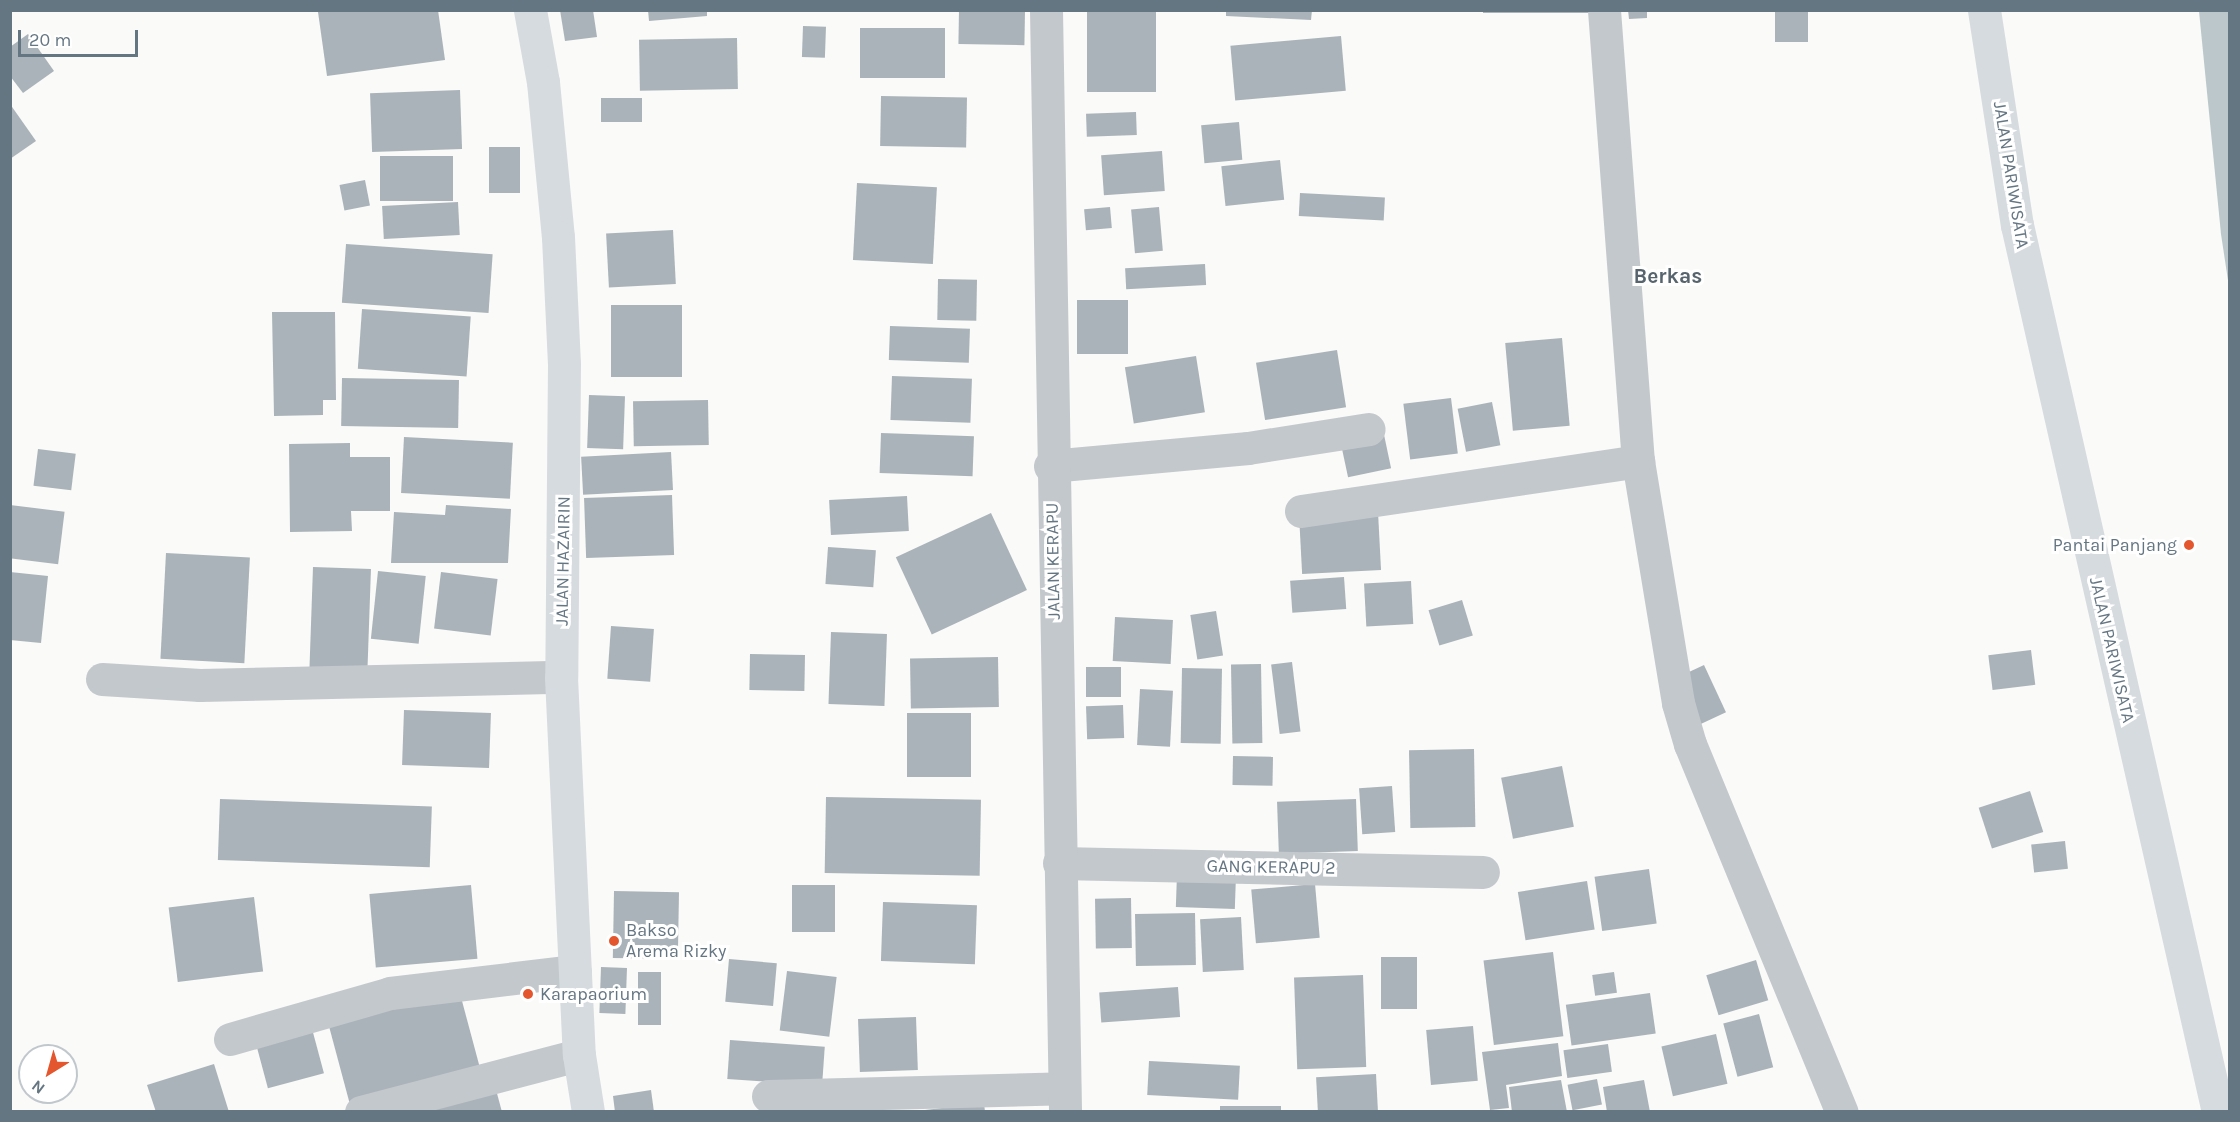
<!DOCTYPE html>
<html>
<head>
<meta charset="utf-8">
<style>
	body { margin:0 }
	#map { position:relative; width:2240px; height:1122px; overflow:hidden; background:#fafaf8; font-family:Karla,sans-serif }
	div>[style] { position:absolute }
	.water>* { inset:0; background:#bbc7cb }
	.building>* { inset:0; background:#aab3b9; transform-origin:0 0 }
	.minor>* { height:33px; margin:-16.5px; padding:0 16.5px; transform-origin:16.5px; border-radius:16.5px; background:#c3c8cc }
	.tertiary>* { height:33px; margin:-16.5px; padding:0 16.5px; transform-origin:16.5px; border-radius:16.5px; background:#c3c8cc }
	.secondary>* { height:33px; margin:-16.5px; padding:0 16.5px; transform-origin:16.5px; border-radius:16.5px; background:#d6dbdf }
	.primary>* { height:33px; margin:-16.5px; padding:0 16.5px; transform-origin:16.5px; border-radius:16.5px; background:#d6dbdf }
	.dots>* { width:16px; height:16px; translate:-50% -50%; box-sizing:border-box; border:3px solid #fff; border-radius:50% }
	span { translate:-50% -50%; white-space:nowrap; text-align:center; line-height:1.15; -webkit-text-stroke:6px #fff; paint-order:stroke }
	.street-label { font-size:18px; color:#657683 }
	.poi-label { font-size:18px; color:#657683 }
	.right { translate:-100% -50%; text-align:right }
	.left { translate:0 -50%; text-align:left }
	.quarter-label { font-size:21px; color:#57646e; font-weight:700 }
	.frame { position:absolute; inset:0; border:12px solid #657683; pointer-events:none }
	.north { position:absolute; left:18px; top:1044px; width:60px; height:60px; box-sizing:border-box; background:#fff; border:2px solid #c1c8cd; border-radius:50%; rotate:217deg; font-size:16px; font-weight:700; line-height:24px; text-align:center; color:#657683 }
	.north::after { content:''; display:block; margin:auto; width:21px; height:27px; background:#e4572e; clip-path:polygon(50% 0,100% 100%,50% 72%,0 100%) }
	.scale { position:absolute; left:18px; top:30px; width:120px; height:27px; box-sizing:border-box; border:3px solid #657683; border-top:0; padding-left:8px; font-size:18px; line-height:21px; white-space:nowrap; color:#657683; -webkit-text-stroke:4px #fff; paint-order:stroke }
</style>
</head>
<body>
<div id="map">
	<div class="water">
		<i style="clip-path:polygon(2199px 11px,2229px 11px,2229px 287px,2221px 234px)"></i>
	</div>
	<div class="building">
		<i style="clip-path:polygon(438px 10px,445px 60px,327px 76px,318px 12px)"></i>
		<i style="clip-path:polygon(560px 10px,593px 10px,597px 37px,565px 41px)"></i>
		<i style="clip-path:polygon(648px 10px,707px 10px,707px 16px,649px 21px)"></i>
		<i style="left:959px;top:10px;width:66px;height:34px;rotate:1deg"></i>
		<i style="left:1087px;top:10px;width:69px;height:82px"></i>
		<i style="clip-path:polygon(1226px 10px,1312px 10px,1311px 20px,1226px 16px)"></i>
		<i style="left:1483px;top:10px;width:106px;height:3px"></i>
		<i style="clip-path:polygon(1628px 10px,1647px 10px,1647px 18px,1629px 19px)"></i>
		<i style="left:1775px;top:10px;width:33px;height:32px"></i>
		<i style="left:803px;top:26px;width:23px;height:31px;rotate:2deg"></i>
		<i style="left:860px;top:28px;width:85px;height:50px"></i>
		<i style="clip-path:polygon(28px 34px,54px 71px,23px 93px,10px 76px,10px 47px)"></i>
		<i style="left:1341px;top:36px;width:55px;height:111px;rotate:85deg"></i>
		<i style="left:737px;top:38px;width:51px;height:98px;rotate:89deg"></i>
		<i style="left:460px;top:90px;width:59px;height:90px;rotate:88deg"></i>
		<i style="left:881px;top:96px;width:86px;height:50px;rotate:1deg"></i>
		<i style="left:601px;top:98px;width:41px;height:24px"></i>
		<i style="clip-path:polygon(10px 104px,36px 141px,10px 159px)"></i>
		<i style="left:1136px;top:112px;width:23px;height:50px;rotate:88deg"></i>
		<i style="left:1239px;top:122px;width:38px;height:38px;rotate:85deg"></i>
		<i style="left:489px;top:147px;width:31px;height:46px"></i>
		<i style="left:1162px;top:151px;width:40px;height:61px;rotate:86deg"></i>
		<i style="left:453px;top:156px;width:45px;height:73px;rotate:90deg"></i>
		<i style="left:1280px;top:160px;width:40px;height:59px;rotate:84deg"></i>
		<i style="left:365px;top:180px;width:26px;height:26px;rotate:79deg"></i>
		<i style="left:857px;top:183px;width:80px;height:77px;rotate:3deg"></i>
		<i style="left:1300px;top:193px;width:85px;height:23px;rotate:3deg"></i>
		<i style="left:458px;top:202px;width:33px;height:76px;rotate:87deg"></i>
		<i style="left:1110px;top:207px;width:21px;height:26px;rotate:85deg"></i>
		<i style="left:1159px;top:207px;width:44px;height:28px;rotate:85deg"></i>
		<i style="left:673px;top:230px;width:54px;height:67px;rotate:87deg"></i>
		<i style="left:346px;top:244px;width:147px;height:59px;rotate:4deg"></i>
		<i style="left:1205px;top:264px;width:21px;height:80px;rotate:87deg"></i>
		<i style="left:938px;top:279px;width:39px;height:41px;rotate:1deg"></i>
		<i style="left:1077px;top:300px;width:51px;height:54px"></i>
		<i style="left:611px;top:305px;width:71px;height:72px"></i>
		<i style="left:362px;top:309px;width:109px;height:60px;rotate:4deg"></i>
		<i style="clip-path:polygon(272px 312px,335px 312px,336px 400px,323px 400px,323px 415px,274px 416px)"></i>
		<i style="left:890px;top:326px;width:80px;height:34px;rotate:2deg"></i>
		<i style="left:1562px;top:338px;width:88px;height:57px;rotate:85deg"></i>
		<i style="left:1337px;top:350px;width:58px;height:82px;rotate:81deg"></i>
		<i style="left:1196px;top:356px;width:57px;height:72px;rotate:81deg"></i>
		<i style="left:892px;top:376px;width:80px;height:44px;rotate:2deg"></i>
		<i style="left:342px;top:378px;width:117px;height:48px;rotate:1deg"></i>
		<i style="left:589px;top:395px;width:36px;height:53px;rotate:2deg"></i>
		<i style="left:1451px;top:398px;width:56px;height:48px;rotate:83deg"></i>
		<i style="left:708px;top:400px;width:45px;height:75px;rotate:89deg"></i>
		<i style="left:1492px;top:402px;width:44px;height:35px;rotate:79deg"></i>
		<i style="left:1383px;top:430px;width:39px;height:44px;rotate:78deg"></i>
		<i style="left:881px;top:433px;width:93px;height:40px;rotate:2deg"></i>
		<i style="left:404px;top:437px;width:109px;height:56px;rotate:3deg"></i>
		<i style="clip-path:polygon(350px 443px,350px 457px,390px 457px,390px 511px,351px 511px,352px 531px,290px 532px,289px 444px)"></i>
		<i style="left:38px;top:449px;width:38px;height:37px;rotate:7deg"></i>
		<i style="left:671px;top:452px;width:38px;height:90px;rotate:87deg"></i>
		<i style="left:672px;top:495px;width:60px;height:88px;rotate:88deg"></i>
		<i style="left:907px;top:496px;width:35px;height:78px;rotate:87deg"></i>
		<i style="left:10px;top:505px;width:55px;height:53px;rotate:7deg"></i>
		<i style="clip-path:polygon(446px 505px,511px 509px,508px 563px,391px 563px,394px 512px,445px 515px)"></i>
		<i style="left:1378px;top:512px;width:58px;height:79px;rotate:87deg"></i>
		<i style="left:991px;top:513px;width:85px;height:105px;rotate:65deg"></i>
		<i style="left:828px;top:547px;width:48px;height:37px;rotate:4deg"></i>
		<i style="left:166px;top:553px;width:84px;height:106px;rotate:3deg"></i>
		<i style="left:313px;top:567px;width:58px;height:105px;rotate:2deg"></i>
		<i style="left:378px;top:571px;width:48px;height:68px;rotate:6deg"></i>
		<i style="clip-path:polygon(10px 572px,48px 576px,41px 643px,10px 640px)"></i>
		<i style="left:441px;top:572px;width:57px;height:57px;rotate:7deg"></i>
		<i style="left:1344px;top:577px;width:32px;height:54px;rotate:86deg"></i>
		<i style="left:1411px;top:581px;width:43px;height:47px;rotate:87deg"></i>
		<i style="left:1462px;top:600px;width:37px;height:35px;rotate:73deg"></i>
		<i style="left:1216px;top:611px;width:45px;height:26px;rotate:81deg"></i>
		<i style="left:1115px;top:617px;width:58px;height:44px;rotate:3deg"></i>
		<i style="left:611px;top:626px;width:43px;height:53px;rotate:4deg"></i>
		<i style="left:831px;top:632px;width:56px;height:72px;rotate:2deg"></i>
		<i style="left:2031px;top:650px;width:35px;height:43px;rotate:83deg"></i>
		<i style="left:750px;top:654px;width:55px;height:36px;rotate:1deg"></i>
		<i style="left:998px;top:657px;width:50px;height:88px;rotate:89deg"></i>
		<i style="left:1292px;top:662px;width:70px;height:21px;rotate:83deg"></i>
		<i style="left:1261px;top:664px;width:79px;height:30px;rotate:89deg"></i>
		<i style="left:1704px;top:665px;width:52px;height:29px;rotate:65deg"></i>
		<i style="left:1086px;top:667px;width:35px;height:30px"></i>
		<i style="left:1182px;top:668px;width:40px;height:75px;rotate:1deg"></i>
		<i style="left:1140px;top:689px;width:33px;height:56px;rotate:3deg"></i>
		<i style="left:1123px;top:705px;width:33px;height:37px;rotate:88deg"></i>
		<i style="left:404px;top:710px;width:87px;height:55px;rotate:2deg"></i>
		<i style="left:907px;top:713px;width:64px;height:64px"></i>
		<i style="left:1474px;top:749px;width:78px;height:65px;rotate:89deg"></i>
		<i style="left:1233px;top:756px;width:40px;height:29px;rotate:1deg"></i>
		<i style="left:1562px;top:766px;width:62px;height:62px;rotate:79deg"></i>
		<i style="left:1392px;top:786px;width:46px;height:33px;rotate:86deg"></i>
		<i style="left:2030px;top:791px;width:43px;height:54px;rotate:72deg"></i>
		<i style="left:826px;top:797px;width:155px;height:76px;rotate:1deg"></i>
		<i style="left:220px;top:799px;width:212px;height:61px;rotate:2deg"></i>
		<i style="left:1356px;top:799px;width:52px;height:79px;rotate:88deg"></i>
		<i style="left:2065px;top:841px;width:28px;height:34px;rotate:84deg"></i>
		<i style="left:1649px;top:869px;width:55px;height:55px;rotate:82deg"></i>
		<i style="left:1177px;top:874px;width:59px;height:33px;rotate:2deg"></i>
		<i style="left:1587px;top:881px;width:49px;height:70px;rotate:81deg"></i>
		<i style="left:1315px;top:884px;width:54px;height:64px;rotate:85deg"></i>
		<i style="left:471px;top:885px;width:74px;height:102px;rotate:85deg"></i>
		<i style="left:792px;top:885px;width:43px;height:47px"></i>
		<i style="left:614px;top:891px;width:65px;height:67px;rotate:1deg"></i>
		<i style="left:254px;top:897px;width:75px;height:86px;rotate:83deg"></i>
		<i style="left:1131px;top:898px;width:50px;height:36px;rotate:89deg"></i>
		<i style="left:883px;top:902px;width:94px;height:59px;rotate:2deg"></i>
		<i style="left:1195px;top:913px;width:52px;height:60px;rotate:89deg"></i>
		<i style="left:1241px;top:917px;width:53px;height:41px;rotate:87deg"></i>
		<i style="left:1553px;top:952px;width:85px;height:70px;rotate:83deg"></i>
		<i style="left:1381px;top:957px;width:36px;height:52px"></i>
		<i style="left:729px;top:959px;width:48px;height:43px;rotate:5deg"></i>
		<i style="left:1756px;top:960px;width:42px;height:52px;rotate:73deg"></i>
		<i style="left:601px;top:967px;width:26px;height:46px;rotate:2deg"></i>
		<i style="left:787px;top:971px;width:50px;height:60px;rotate:7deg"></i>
		<i style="left:638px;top:972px;width:23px;height:53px"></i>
		<i style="left:1614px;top:972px;width:21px;height:22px;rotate:82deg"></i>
		<i style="left:1363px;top:975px;width:92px;height:69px;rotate:88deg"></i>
		<i style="left:458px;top:986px;width:95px;height:135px;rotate:75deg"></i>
		<i style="left:1178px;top:987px;width:30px;height:79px;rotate:86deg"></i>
		<i style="left:1650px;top:993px;width:41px;height:85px;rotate:82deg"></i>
		<i style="left:1759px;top:1014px;width:55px;height:37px;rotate:75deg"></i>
		<i style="left:916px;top:1017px;width:53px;height:58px;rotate:88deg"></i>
		<i style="left:311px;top:1025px;width:50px;height:58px;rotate:75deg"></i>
		<i style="left:1473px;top:1026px;width:55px;height:47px;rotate:85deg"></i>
		<i style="left:1716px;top:1034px;width:51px;height:56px;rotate:77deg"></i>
		<i style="left:730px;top:1040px;width:95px;height:39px;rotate:4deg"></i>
		<i style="clip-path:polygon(1558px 1043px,1562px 1076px,1506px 1085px,1509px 1108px,1490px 1110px,1482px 1052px)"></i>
		<i style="left:1608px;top:1044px;width:28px;height:45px;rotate:82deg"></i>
		<i style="left:1149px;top:1061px;width:91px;height:34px;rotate:3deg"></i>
		<i style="clip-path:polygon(214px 1064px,229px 1112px,156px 1112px,147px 1085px)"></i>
		<i style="left:1376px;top:1074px;width:38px;height:60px;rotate:87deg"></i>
		<i style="left:1597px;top:1079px;width:26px;height:30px;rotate:79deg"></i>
		<i style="clip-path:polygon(1561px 1080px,1567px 1112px,1512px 1112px,1509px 1087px)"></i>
		<i style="clip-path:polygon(1644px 1080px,1650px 1112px,1607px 1112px,1603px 1087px)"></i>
		<i style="clip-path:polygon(495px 1086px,502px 1112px,389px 1112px)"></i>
		<i style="clip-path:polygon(651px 1090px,654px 1112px,615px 1112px,613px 1096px)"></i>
		<i style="clip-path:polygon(984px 1103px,985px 1112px,925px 1112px,925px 1110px)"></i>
		<i style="left:1220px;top:1106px;width:61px;height:6px"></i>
	</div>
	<div class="minor">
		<i style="left:1604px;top:10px;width:452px;rotate:85.7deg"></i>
		<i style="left:1638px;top:461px;width:245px;rotate:80.6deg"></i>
		<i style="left:1678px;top:703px;width:43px;rotate:73.7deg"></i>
		<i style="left:1690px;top:744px;width:398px;rotate:67.6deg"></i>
		<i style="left:1050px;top:466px;width:199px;rotate:-5.2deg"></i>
		<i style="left:1248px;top:448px;width:122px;rotate:-8.9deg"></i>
		<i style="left:1301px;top:511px;width:341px;rotate:-8.4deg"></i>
		<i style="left:102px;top:679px;width:98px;rotate:3.5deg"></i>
		<i style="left:200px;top:685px;width:361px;rotate:-1.3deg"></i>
		<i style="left:1059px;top:863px;width:424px;rotate:1.2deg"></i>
		<i style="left:230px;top:1039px;width:166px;rotate:-16deg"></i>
		<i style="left:390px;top:993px;width:186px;rotate:-6.8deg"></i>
		<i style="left:768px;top:1096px;width:296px;rotate:-1.5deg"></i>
		<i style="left:361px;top:1112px;width:225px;rotate:-14.7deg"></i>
	</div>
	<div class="tertiary">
		<i style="left:1046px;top:10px;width:1102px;rotate:89.01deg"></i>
	</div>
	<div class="secondary">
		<i style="left:530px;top:10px;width:73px;rotate:79.8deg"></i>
		<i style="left:543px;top:82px;width:156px;rotate:84.5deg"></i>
		<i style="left:558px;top:237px;width:127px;rotate:87.3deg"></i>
		<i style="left:564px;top:364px;width:313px;rotate:90.5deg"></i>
		<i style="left:561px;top:677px;width:378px;rotate:87.3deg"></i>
		<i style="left:579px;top:1055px;width:58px;rotate:81deg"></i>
	</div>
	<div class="primary">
		<i style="left:1984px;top:10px;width:218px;rotate:81.3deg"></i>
		<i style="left:2017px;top:225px;width:909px;rotate:77.23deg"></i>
	</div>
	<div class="dots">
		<i style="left:2189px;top:545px;background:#e4572e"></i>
		<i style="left:614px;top:941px;background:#e4572e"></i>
		<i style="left:528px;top:994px;background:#e4572e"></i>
	</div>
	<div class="street-label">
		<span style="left:2011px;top:175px;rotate:81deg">JALAN PARIWISATA</span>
		<span style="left:563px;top:561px;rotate:-89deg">JALAN HAZAIRIN</span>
		<span style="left:1053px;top:561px;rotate:-91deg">JALAN KERAPU</span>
		<span style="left:2112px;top:650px;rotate:77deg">JALAN PARIWISATA</span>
		<span style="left:1271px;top:867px;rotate:1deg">GANG KERAPU 2</span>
	</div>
	<div class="poi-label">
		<span class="right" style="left:2177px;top:545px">Pantai Panjang</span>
		<span class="left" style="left:626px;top:941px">Bakso<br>Arema Rizky</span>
		<span class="left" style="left:540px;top:994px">Karapaorium</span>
	</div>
	<div class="quarter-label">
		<span style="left:1668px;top:276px">Berkas</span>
	</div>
	<div class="frame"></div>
	<div class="north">N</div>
	<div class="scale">20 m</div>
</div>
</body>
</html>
